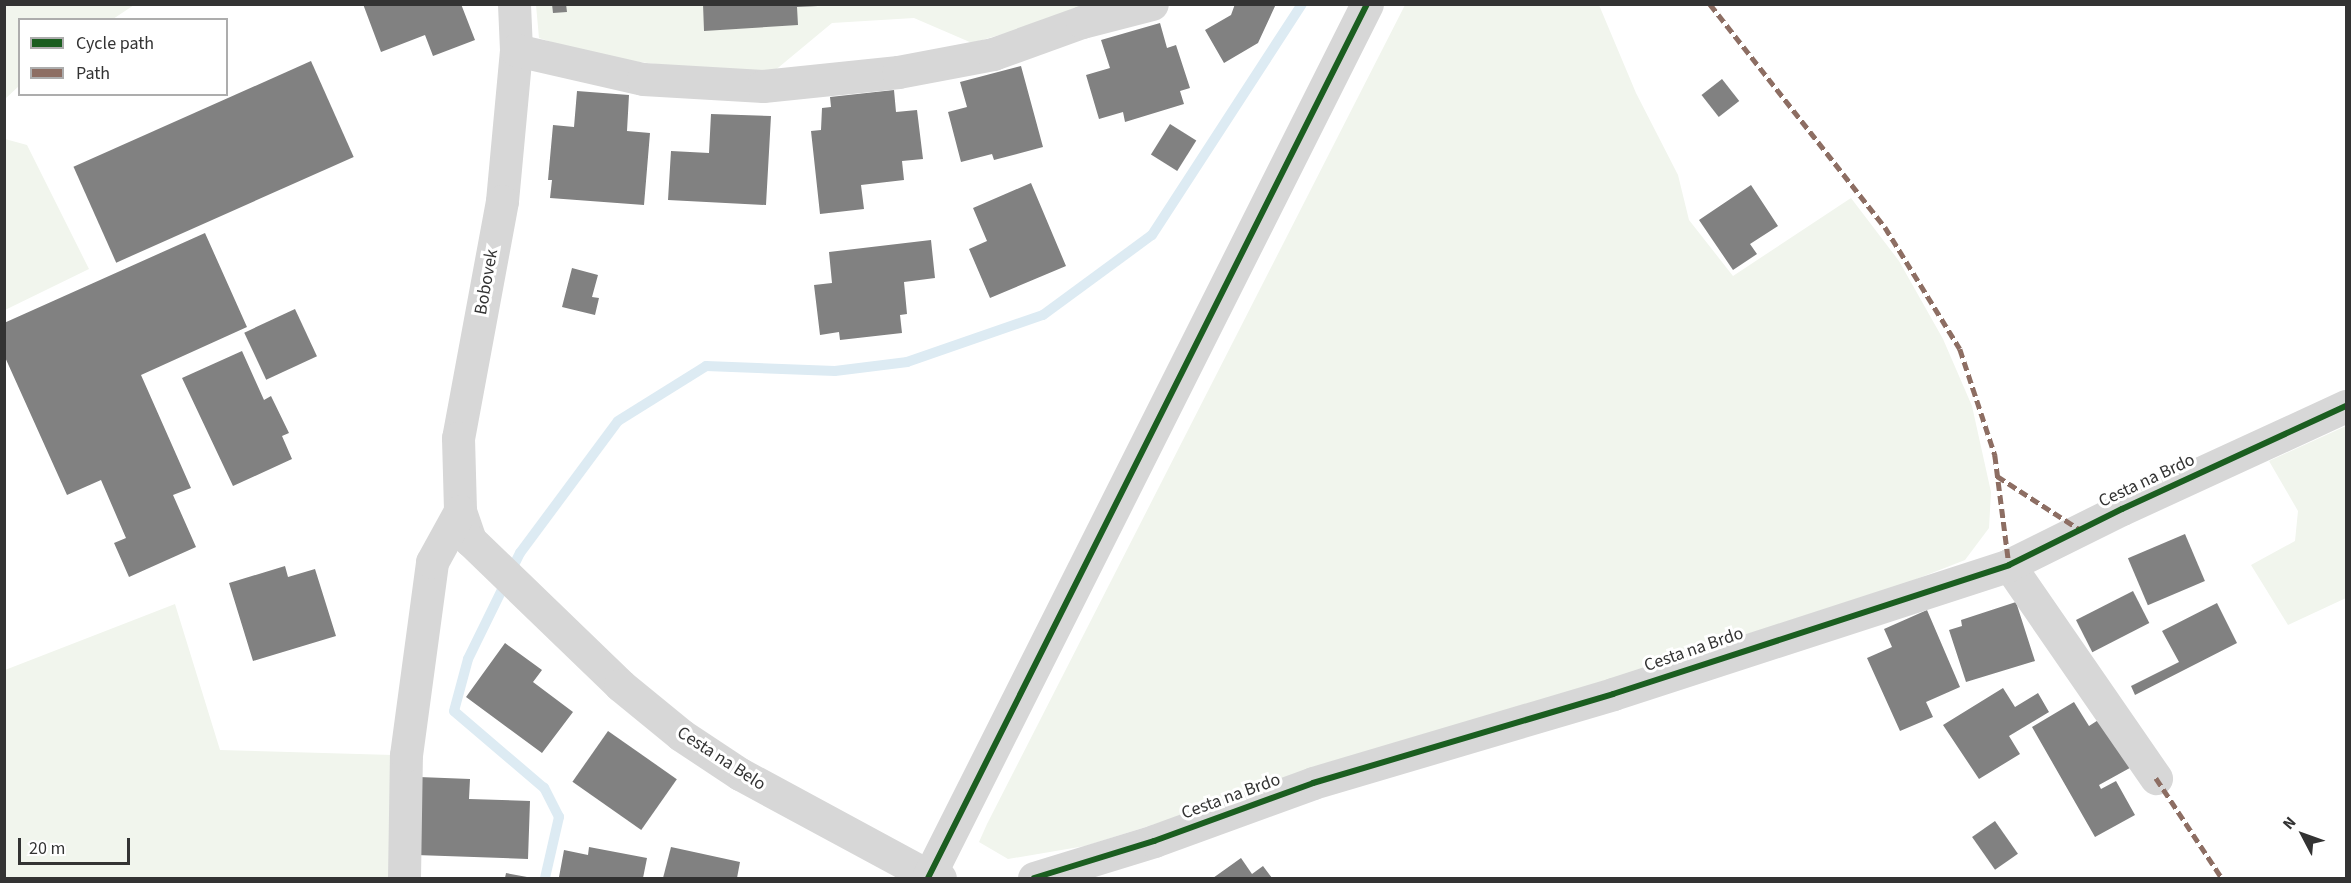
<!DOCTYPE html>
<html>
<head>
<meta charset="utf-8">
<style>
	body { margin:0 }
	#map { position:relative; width:2351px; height:883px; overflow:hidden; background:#fff; font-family:"Source Sans 3",sans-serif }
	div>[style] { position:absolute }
	.green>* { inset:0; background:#f1f5ed }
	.stream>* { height:10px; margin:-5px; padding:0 5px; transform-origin:5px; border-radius:5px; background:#ddebf3 }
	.building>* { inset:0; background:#818181; transform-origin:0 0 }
	.minor>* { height:33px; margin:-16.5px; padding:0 16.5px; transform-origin:16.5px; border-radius:16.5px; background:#d7d7d7 }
	.quiet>* { height:4.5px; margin-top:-2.25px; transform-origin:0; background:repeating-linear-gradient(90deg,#8d6e63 0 9px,transparent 0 13.5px) }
	.cycleway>* { height:6px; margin:-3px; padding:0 3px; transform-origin:3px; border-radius:3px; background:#1b5e20 }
	span { translate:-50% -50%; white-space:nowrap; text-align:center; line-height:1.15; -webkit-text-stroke:6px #fff; paint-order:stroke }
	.street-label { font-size:18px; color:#333 }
	.frame { position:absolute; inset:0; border:6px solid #333; pointer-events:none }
	.legend { position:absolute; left:18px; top:18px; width:210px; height:78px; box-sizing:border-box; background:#fff; border:2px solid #adadad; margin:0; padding:8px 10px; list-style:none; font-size:18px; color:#333 }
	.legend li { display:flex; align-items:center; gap:12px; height:30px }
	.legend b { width:30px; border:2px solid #adadad }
	.north { position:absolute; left:2273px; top:805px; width:60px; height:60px; -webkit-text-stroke:4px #fff; paint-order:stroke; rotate:311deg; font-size:16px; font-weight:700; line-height:24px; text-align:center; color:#333 }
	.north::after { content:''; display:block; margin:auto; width:21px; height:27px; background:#333; clip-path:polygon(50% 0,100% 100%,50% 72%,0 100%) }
	.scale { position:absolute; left:18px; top:838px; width:112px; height:27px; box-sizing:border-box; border:3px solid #333; border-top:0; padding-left:8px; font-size:18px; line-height:21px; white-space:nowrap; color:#333; -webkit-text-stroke:4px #fff; paint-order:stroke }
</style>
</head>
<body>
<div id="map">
	<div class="green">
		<i style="clip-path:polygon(5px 4px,134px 4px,134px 5px,113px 19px,20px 20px,19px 86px,5px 99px)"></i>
		<i style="clip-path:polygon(536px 5px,1101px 5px,972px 43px,914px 18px,832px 23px,767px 77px,597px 57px,539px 38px)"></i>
		<i style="clip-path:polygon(1405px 5px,1599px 5px,1636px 93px,1678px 175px,1689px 220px,1733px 276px,1851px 198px,1899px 261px,1943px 339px,1972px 406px,1991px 492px,1989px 528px,1965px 560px,1840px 609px,1085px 846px,1008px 859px,979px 842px,987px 824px)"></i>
		<i style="clip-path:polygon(5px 139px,27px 145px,89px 269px,5px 310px)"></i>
		<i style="clip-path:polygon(2346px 426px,2346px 598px,2288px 625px,2251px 565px,2295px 541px,2298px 511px,2269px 461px)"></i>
		<i style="clip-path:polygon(175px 604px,220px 750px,393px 755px,390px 878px,5px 878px,5px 670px)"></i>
	</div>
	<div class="stream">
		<i style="left:545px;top:878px;width:63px;rotate:-77.1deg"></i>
		<i style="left:559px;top:817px;width:33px;rotate:-117deg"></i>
		<i style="left:544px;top:788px;width:118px;rotate:-139.5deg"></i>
		<i style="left:454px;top:711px;width:54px;rotate:-74.9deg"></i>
		<i style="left:468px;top:659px;width:118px;rotate:-63.9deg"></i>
		<i style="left:520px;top:553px;width:164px;rotate:-53.4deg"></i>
		<i style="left:618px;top:421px;width:104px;rotate:-32deg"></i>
		<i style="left:706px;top:366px;width:129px;rotate:2.2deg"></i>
		<i style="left:835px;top:371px;width:73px;rotate:-7.1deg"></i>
		<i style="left:907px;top:362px;width:144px;rotate:-19.1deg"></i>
		<i style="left:1043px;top:315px;width:135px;rotate:-36.3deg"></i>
		<i style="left:1152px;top:235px;width:275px;rotate:-57deg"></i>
	</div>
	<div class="building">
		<i style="clip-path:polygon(363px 4px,461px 4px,475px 40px,433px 56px,425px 35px,381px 52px)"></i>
		<i style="clip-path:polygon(552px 4px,566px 4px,567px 12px,553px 13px)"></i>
		<i style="clip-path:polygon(703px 4px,818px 4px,818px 6px,797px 7px,798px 25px,704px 31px)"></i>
		<i style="clip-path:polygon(1235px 4px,1276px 4px,1258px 43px,1224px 63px,1205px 30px,1231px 15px)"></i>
		<i style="clip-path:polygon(1160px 23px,1167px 48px,1176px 45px,1190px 88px,1180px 91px,1184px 104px,1125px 122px,1123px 112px,1099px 119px,1086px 75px,1110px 68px,1101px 40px)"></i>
		<i style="left:311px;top:61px;width:105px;height:260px;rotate:66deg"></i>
		<i style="clip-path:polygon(1021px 66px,1043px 147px,994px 160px,992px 154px,961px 162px,948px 112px,967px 107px,960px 82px)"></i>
		<i style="left:1722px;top:79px;width:28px;height:26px;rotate:52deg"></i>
		<i style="clip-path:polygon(894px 90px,896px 112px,917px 110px,923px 159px,902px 161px,904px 180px,861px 185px,864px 209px,820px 214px,811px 131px,821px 130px,822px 108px,831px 107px,830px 97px)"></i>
		<i style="clip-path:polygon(577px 91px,629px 95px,627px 131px,650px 133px,644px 205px,550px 198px,552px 180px,548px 180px,553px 125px,574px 127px)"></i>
		<i style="clip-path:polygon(711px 114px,771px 116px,766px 205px,668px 200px,671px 151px,709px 153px)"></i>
		<i style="left:1170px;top:124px;width:31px;height:36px;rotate:32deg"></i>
		<i style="clip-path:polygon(1031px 183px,1066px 266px,990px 298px,969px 249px,987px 241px,973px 208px)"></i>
		<i style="clip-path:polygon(1751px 185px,1778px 226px,1750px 244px,1757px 254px,1733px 270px,1699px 220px)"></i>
		<i style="clip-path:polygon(205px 233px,247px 327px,141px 375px,191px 488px,173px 495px,196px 547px,129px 577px,114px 543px,126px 538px,101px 480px,67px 495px,4px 355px,4px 323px)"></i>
		<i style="clip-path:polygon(931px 240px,935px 278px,904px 282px,907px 314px,900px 315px,902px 333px,840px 340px,839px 332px,820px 335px,814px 285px,832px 283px,829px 252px)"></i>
		<i style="clip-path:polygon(572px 268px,598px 275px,592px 297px,599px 298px,595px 315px,562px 307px)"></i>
		<i style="left:295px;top:309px;width:52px;height:56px;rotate:65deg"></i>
		<i style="clip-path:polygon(242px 351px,264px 400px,271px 396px,289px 433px,282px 436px,292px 459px,233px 486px,182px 378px)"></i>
		<i style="left:2185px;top:534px;width:51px;height:62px;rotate:67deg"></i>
		<i style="clip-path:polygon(285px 566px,288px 577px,315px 569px,336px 636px,253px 661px,229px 583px)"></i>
		<i style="left:2133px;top:591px;width:36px;height:64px;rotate:63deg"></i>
		<i style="clip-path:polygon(2016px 602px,2035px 661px,1966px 682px,1949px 630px,1962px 626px,1961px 620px)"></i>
		<i style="clip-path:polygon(2217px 603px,2237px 643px,2135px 695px,2131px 686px,2179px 662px,2162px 631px)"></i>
		<i style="clip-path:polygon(1927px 610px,1960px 687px,1926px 702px,1933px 717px,1900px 731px,1867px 658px,1892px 647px,1884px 629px)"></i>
		<i style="clip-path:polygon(505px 643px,542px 670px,533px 682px,573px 712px,542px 753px,466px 697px)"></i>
		<i style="clip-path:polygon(2003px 688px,2015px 707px,2038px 693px,2049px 712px,2009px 736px,2020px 754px,1979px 779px,1943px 725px)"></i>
		<i style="clip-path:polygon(2074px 702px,2089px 726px,2106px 715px,2137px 764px,2099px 785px,2101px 789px,2116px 781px,2135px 815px,2095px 837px,2032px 727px)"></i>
		<i style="left:608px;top:731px;width:84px;height:62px;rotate:35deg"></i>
		<i style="clip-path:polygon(419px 777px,470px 779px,469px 799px,530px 801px,528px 859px,416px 855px)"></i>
		<i style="left:1995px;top:821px;width:40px;height:28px;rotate:55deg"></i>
		<i style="clip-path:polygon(589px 847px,647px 858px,643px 878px,559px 877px,564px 850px,588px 855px)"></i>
		<i style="clip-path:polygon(671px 847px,740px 862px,737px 878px,663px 878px)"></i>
		<i style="clip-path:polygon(1241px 858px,1252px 874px,1263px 866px,1272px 878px,1213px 878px)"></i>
		<i style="clip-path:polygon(506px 873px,527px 877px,527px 878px,505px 878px)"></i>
	</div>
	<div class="minor">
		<i style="left:514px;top:4px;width:46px;rotate:87.5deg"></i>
		<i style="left:516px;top:50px;width:152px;rotate:95.3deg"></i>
		<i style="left:502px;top:201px;width:241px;rotate:100.5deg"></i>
		<i style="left:458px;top:438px;width:73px;rotate:88.4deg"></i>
		<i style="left:460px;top:511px;width:31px;rotate:71deg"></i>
		<i style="left:470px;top:540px;width:209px;rotate:44deg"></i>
		<i style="left:620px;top:685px;width:79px;rotate:39.3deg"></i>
		<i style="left:681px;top:735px;width:71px;rotate:33.5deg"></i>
		<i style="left:740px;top:774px;width:215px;rotate:28.4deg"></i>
		<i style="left:929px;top:876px;width:11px;rotate:10deg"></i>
		<i style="left:516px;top:50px;width:130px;rotate:12.9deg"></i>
		<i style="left:643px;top:79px;width:120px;rotate:3.3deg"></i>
		<i style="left:763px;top:86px;width:136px;rotate:-5.9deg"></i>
		<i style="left:898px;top:72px;width:97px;rotate:-10.7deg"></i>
		<i style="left:993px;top:54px;width:95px;rotate:-19.8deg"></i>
		<i style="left:1082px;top:22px;width:72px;rotate:-14.4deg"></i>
		<i style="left:2009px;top:565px;width:259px;rotate:55.4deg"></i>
		<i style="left:404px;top:878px;width:123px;rotate:-89.1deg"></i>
		<i style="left:406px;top:755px;width:195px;rotate:-82.3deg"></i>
		<i style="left:432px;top:562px;width:58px;rotate:-61.2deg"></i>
		<i style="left:928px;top:878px;width:978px;rotate:-63.33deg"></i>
		<i style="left:1034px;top:878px;width:126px;rotate:-17.1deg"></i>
		<i style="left:1154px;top:841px;width:169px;rotate:-20deg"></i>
		<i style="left:1313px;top:783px;width:313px;rotate:-16.5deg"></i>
		<i style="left:1613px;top:694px;width:416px;rotate:-18deg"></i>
		<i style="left:2009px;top:565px;width:126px;rotate:-26.4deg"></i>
		<i style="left:2122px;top:509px;width:247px;rotate:-24.7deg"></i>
	</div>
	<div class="quiet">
		<i style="left:1710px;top:4px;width:283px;rotate:51.9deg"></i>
		<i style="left:1885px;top:227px;width:143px;rotate:58.4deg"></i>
		<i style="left:1960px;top:349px;width:112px;rotate:71.7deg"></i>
		<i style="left:1995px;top:455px;width:111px;rotate:82.7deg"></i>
		<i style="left:1997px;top:476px;width:98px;rotate:32.9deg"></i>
		<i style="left:2156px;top:778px;width:120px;rotate:56.6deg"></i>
	</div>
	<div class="cycleway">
		<i style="left:928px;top:878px;width:978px;rotate:-63.33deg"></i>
		<i style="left:1034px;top:878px;width:126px;rotate:-17.1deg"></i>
		<i style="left:1154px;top:841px;width:169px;rotate:-20deg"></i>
		<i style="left:1313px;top:783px;width:313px;rotate:-16.5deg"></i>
		<i style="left:1613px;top:694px;width:416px;rotate:-18deg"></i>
		<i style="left:2009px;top:565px;width:126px;rotate:-26.4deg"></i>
		<i style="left:2122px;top:509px;width:247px;rotate:-24.7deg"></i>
	</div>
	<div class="street-label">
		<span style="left:487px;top:282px;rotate:-80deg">Bobovek</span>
		<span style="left:2147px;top:481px;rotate:-25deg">Cesta na Brdo</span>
		<span style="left:1694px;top:650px;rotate:-19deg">Cesta na Brdo</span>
		<span style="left:721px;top:759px;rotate:33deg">Cesta na Belo</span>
		<span style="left:1231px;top:797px;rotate:-20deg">Cesta na Brdo</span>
	</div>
	<div class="frame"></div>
	<ul class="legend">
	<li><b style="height:8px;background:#1b5e20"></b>Cycle path</li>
	<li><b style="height:8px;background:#8d6e63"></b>Path</li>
	</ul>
	<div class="north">N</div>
	<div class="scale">20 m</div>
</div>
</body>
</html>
